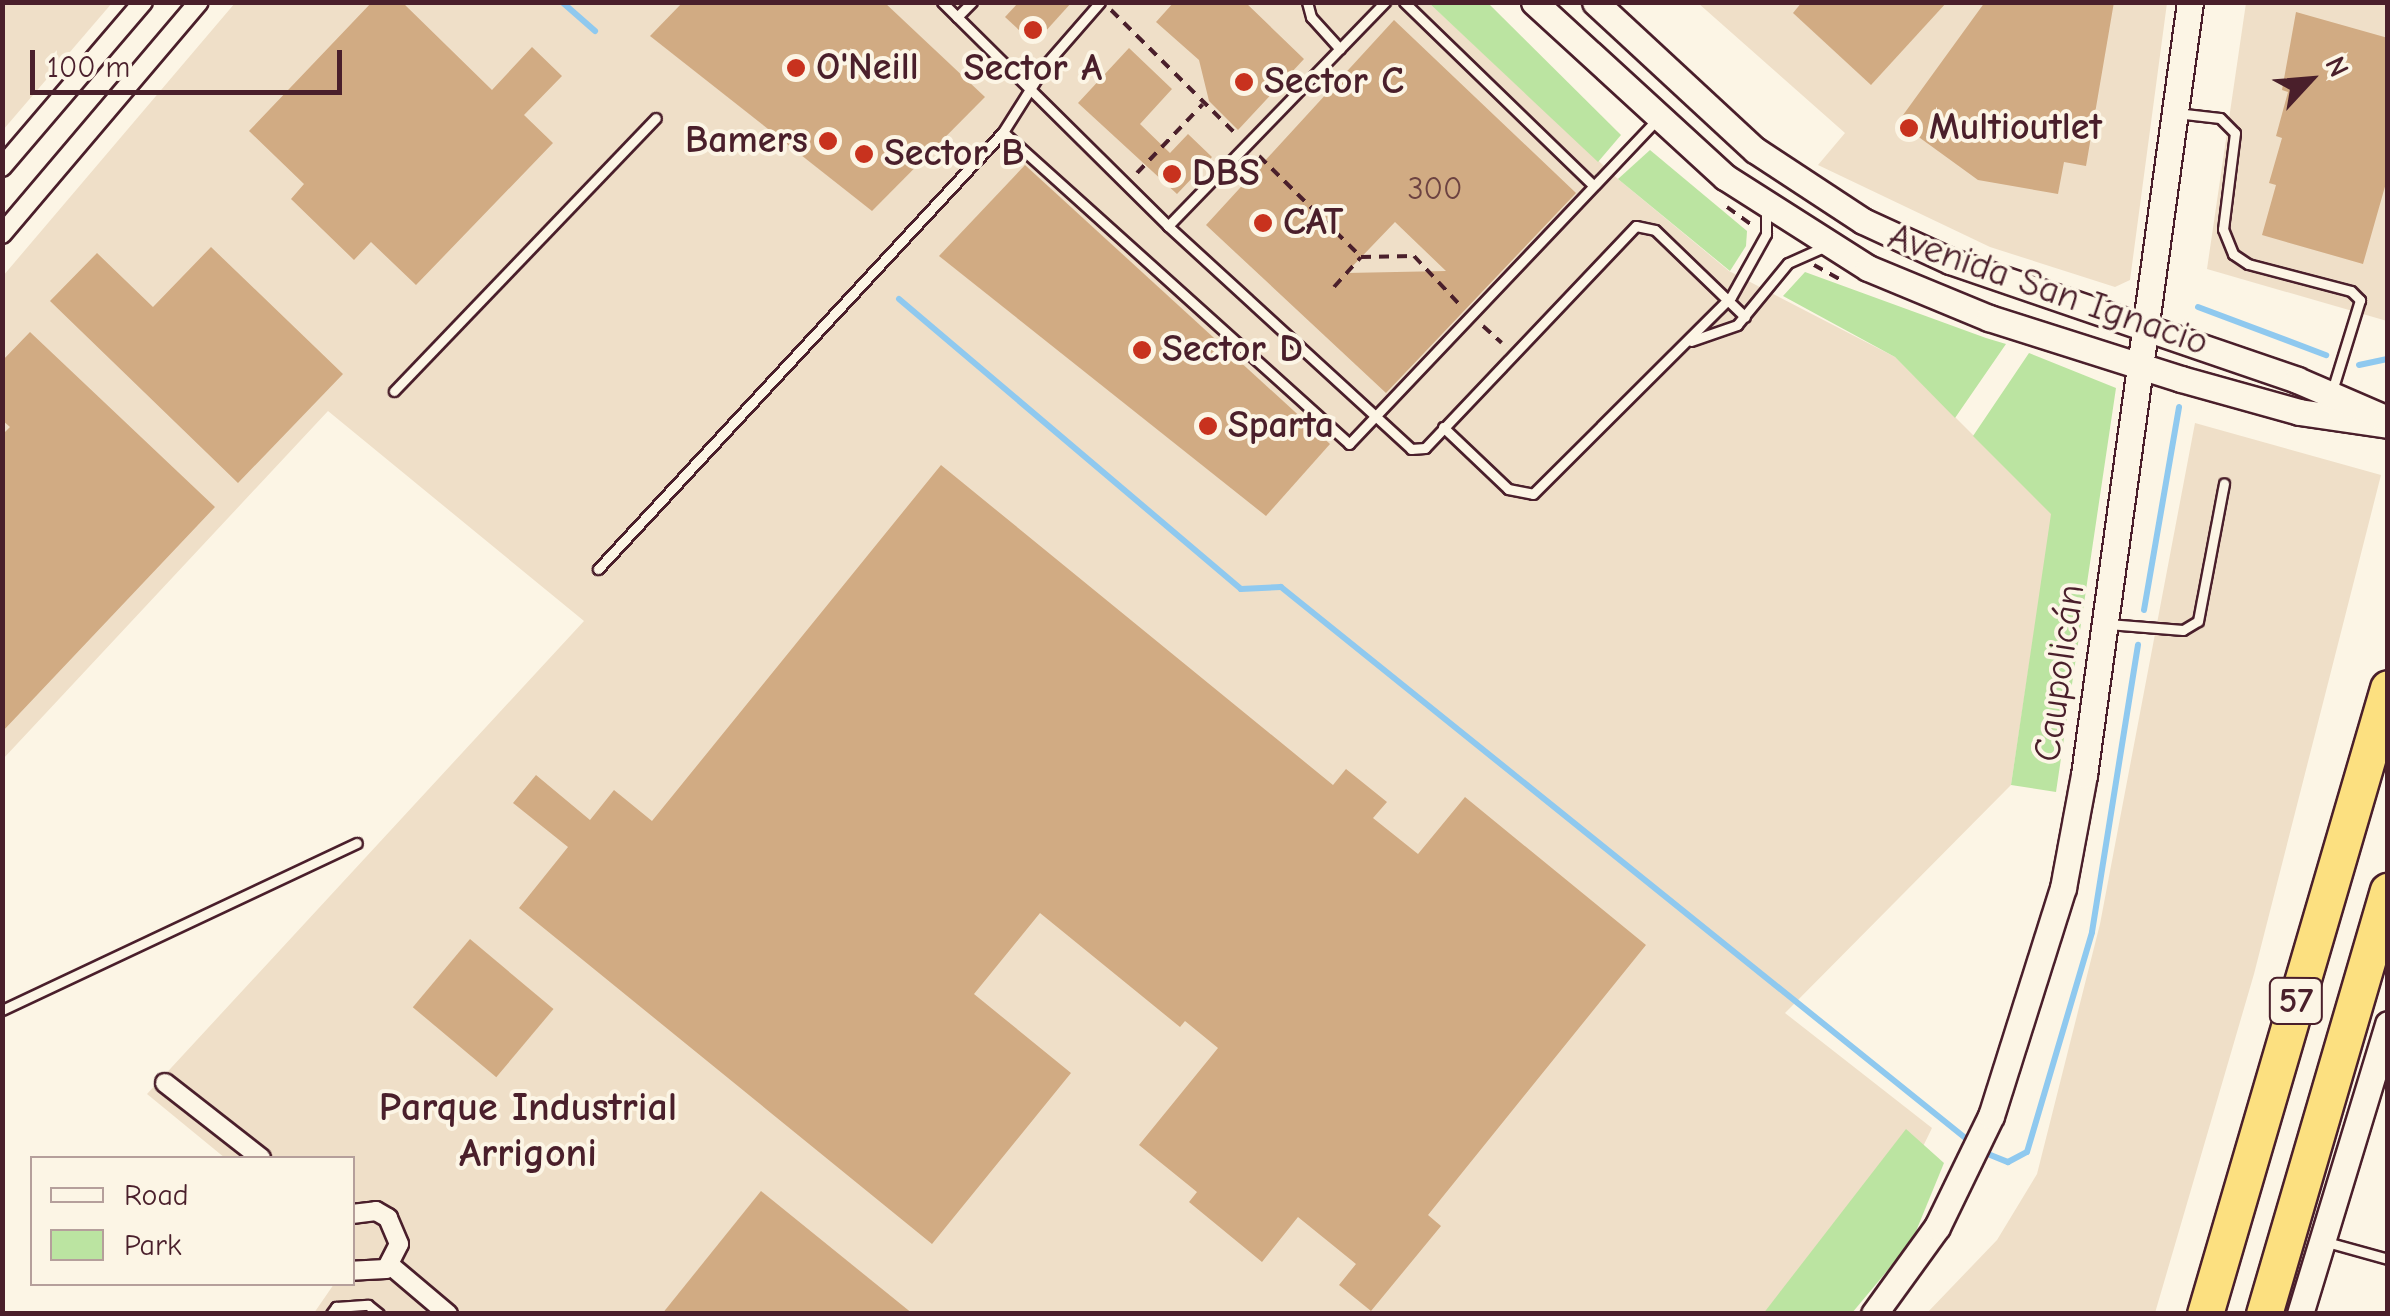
<!DOCTYPE html>
<html>
<head>
<meta charset="utf-8">
<style>
	body { margin:0 }
	#map { position:relative; width:2390px; height:1316px; overflow:hidden; background:#fcf5e5; font-family:"Comic Neue",sans-serif }
	div>[style] { position:absolute }
	.built>* { inset:0; background:#efdfc8 }
	.green>* { inset:0; background:#bbe4a1 }
	.stream>* { height:6px; margin:-3px; padding:0 3px; transform-origin:3px; border-radius:3px; background:#8fc9ef }
	.building>* { inset:0; background:#d1ab83; transform-origin:0 0 }
	.path>* { height:4px; margin-top:-2px; transform-origin:0; background:repeating-linear-gradient(90deg,#4a1f2b 0 10px,transparent 0 18px) }
	.roads { filter:drop-shadow(2px 0 #4a1f2b) drop-shadow(-2px 0 #4a1f2b) drop-shadow(0 2px #4a1f2b) drop-shadow(0 -2px #4a1f2b) }
	.lane>* { height:9px; margin:-4.5px; padding:0 4.5px; transform-origin:4.5px; border-radius:4.5px; background:#fcf5e5 }
	.street>* { height:18px; margin:-9px; padding:0 9px; transform-origin:9px; border-radius:9px; background:#fcf5e5 }
	.secondary>* { height:25px; margin:-12.5px; padding:0 12.5px; transform-origin:12.5px; border-radius:12.5px; background:#fcf5e5 }
	.highway>* { height:35px; margin:-17.5px; padding:0 17.5px; transform-origin:17.5px; border-radius:17.5px; background:#fce080 }
	.dots>* { width:28px; height:28px; translate:-50% -50%; box-sizing:border-box; border:5px solid #fcf5e5; border-radius:50% }
	span { translate:-50% -50%; white-space:nowrap; text-align:center; line-height:1.15; -webkit-text-stroke:8px #fcf5e5; paint-order:stroke }
	.number-label { font-size:32px; color:#6c4241 }
	.number-label span { -webkit-text-stroke-width:0 }
	.shield-label span { padding:2px 8px; background:#fcf5e5; border:2px solid; border-radius:8px; -webkit-text-stroke-width:0 }
	.shield-label { font-size:35px; color:#4a1f2b; font-weight:700 }
	.poi-label { font-size:38px; color:#4a1f2b; font-weight:700 }
	.left { translate:0 -50%; text-align:left }
	.right { translate:-100% -50%; text-align:right }
	.street-label { font-size:38px; color:#4a1f2b }
	.neighbourhood-label { font-size:40px; color:#4a1f2b; font-weight:700 }
	.frame { position:absolute; inset:0; border:5px solid #4a1f2b; pointer-events:none }
	.legend { position:absolute; left:30px; top:1156px; width:325px; height:130px; box-sizing:border-box; background:#fcf5e5; border:2px solid #b59f9b; margin:0; padding:12px 18px; list-style:none; font-size:30px; color:#4a1f2b }
	.legend li { display:flex; align-items:center; gap:20px; height:50px }
	.legend b { width:50px; border:2px solid #b59f9b }
	.north { position:absolute; left:2260px; top:30px; width:100px; height:100px; -webkit-text-stroke:8px #fcf5e5; paint-order:stroke; rotate:64deg; font-size:28px; font-weight:700; line-height:40px; text-align:center; color:#4a1f2b }
	.north::after { content:''; display:block; margin:auto; width:35px; height:45px; background:#4a1f2b; clip-path:polygon(50% 0,100% 100%,50% 72%,0 100%) }
	.scale { position:absolute; left:30px; top:50px; width:312px; height:45px; box-sizing:border-box; border:5px solid #4a1f2b; border-top:0; padding-left:12px; font-size:30px; line-height:35px; white-space:nowrap; color:#4a1f2b; -webkit-text-stroke:8px #fcf5e5; paint-order:stroke }
</style>
</head>
<body>
<div id="map">
	<div class="built">
		<i style="clip-path:polygon(3px 2px,112px 3px,3px 130px,2px 3px)"></i>
		<i style="clip-path:polygon(235px 3px,1429px 3px,1618px 179px,1729px 271px,1895px 357px,2052px 514px,2011px 785px,1785px 1013px,1932px 1128px,1890px 1214px,1812px 1313px,314px 1313px,334px 1284px,352px 1284px,352px 1158px,225px 1158px,147px 1094px,584px 621px,328px 411px,3px 759px,3px 276px)"></i>
		<i style="clip-path:polygon(1698px 3px,2167px 3px,2130px 280px,2115px 287px,1990px 247px,1818px 165px,1845px 133px)"></i>
		<i style="clip-path:polygon(2246px 3px,2387px 3px,2387px 321px,2207px 269px)"></i>
		<i style="clip-path:polygon(2195px 423px,2381px 475px,2254px 974px,2155px 1313px,1926px 1314px,1997px 1240px,2037px 1174px,2100px 924px)"></i>
	</div>
	<div class="green">
		<i style="clip-path:polygon(1429px 3px,1488px 3px,1621px 135px,1598px 162px)"></i>
		<i style="clip-path:polygon(1650px 150px,1747px 231px,1746px 246px,1730px 271px,1618px 179px)"></i>
		<i style="clip-path:polygon(1805px 272px,1986px 338px,2006px 344px,1955px 418px,1895px 357px,1783px 296px)"></i>
		<i style="clip-path:polygon(2029px 353px,2116px 388px,2056px 792px,2011px 785px,2051px 514px,1973px 436px)"></i>
		<i style="clip-path:polygon(1906px 1129px,1944px 1163px,1912px 1241px,1852px 1313px,1763px 1314px)"></i>
	</div>
	<div class="stream">
		<i style="left:562px;top:2px;width:44px;rotate:41.3deg"></i>
		<i style="left:899px;top:299px;width:448px;rotate:40.3deg"></i>
		<i style="left:1241px;top:589px;width:40px;rotate:-2.9deg"></i>
		<i style="left:1281px;top:587px;width:883px;rotate:38.84deg"></i>
		<i style="left:2198px;top:307px;width:137px;rotate:20.6deg"></i>
		<i style="left:2359px;top:365px;width:30px;rotate:-12deg"></i>
		<i style="left:2144px;top:610px;width:206px;rotate:-80.2deg"></i>
		<i style="left:1983px;top:1152px;width:27px;rotate:22deg"></i>
		<i style="left:2008px;top:1162px;width:21px;rotate:-28deg"></i>
		<i style="left:2027px;top:1152px;width:229px;rotate:-73.5deg"></i>
		<i style="left:2092px;top:932px;width:291px;rotate:-80.9deg"></i>
	</div>
	<div class="building">
		<i style="clip-path:polygon(372px 2px,402px 2px,492px 90px,532px 47px,562px 76px,524px 115px,553px 143px,416px 285px,371px 242px,354px 260px,291px 199px,304px 184px,249px 131px)"></i>
		<i style="clip-path:polygon(683px 2px,884px 2px,985px 97px,872px 211px,650px 36px)"></i>
		<i style="clip-path:polygon(1019px 2px,1072px 2px,1034px 44px,1005px 17px)"></i>
		<i style="clip-path:polygon(1174px 2px,1245px 2px,1304px 59px,1238px 130px,1209px 101px,1199px 60px,1156px 22px)"></i>
		<i style="clip-path:polygon(1802px 2px,1947px 2px,1871px 85px,1793px 13px)"></i>
		<i style="clip-path:polygon(1985px 2px,2114px 2px,2086px 166px,2064px 162px,2058px 194px,1978px 180px,1898px 122px)"></i>
		<i style="clip-path:polygon(2296px 12px,2388px 38px,2388px 176px,2363px 264px,2262px 235px,2276px 185px,2269px 183px,2282px 138px,2276px 136px,2288px 92px,2282px 90px)"></i>
		<i style="clip-path:polygon(evenodd,1394px 20px,1576px 193px,1386px 393px,1206px 225px,1394px 20px,1395px 222px,1446px 271px,1346px 273px,1395px 222px)"></i>
		<i style="clip-path:polygon(1129px 48px,1172px 89px,1140px 124px,1170px 153px,1188px 134px,1212px 157px,1177px 194px,1078px 103px)"></i>
		<i style="clip-path:polygon(1025px 165px,1330px 444px,1266px 516px,939px 256px)"></i>
		<i style="clip-path:polygon(211px 247px,343px 374px,238px 483px,50px 301px,97px 253px,153px 307px)"></i>
		<i style="clip-path:polygon(30px 332px,215px 507px,2px 732px,2px 435px,10px 427px,2px 420px,2px 361px)"></i>
		<i style="clip-path:polygon(941px 465px,1333px 785px,1346px 769px,1387px 802px,1373px 818px,1418px 854px,1465px 797px,1646px 945px,1428px 1215px,1441px 1226px,1371px 1311px,1339px 1285px,1356px 1264px,1298px 1217px,1262px 1262px,1189px 1202px,1197px 1192px,1139px 1145px,1218px 1048px,1185px 1021px,1180px 1027px,1040px 913px,974px 994px,1071px 1073px,932px 1244px,519px 908px,568px 847px,513px 803px,536px 775px,590px 820px,614px 790px,652px 821px)"></i>
		<i style="left:470px;top:939px;width:109px;height:89px;rotate:40deg"></i>
		<i style="clip-path:polygon(761px 1191px,913px 1314px,662px 1314px)"></i>
	</div>
	<div class="path">
		<i style="left:1111px;top:10px;width:177px;rotate:44.8deg"></i>
		<i style="left:1259px;top:156px;width:144px;rotate:44.7deg"></i>
		<i style="left:1361px;top:257px;width:53px;rotate:-1.1deg"></i>
		<i style="left:1414px;top:256px;width:69px;rotate:46.8deg"></i>
		<i style="left:1137px;top:173px;width:95px;rotate:-46.3deg"></i>
		<i style="left:1727px;top:207px;width:31px;rotate:36deg"></i>
		<i style="left:1814px;top:265px;width:31px;rotate:29deg"></i>
		<i style="left:1334px;top:287px;width:40px;rotate:-48deg"></i>
		<i style="left:1483px;top:326px;width:25px;rotate:42deg"></i>
	</div>
	<div class="roads">
		<div class="lane">
			<i style="left:942px;top:2px;width:318px;rotate:44.7deg"></i>
			<i style="left:1168px;top:226px;width:330px;rotate:42.5deg"></i>
			<i style="left:1411px;top:449px;width:14px;rotate:-4deg"></i>
			<i style="left:1425px;top:448px;width:306px;rotate:-46.5deg"></i>
			<i style="left:1636px;top:226px;width:19px;rotate:12deg"></i>
			<i style="left:1655px;top:230px;width:125px;rotate:44deg"></i>
			<i style="left:1307px;top:2px;width:16px;rotate:75deg"></i>
			<i style="left:1311px;top:17px;width:43px;rotate:47.8deg"></i>
			<i style="left:1404px;top:2px;width:263px;rotate:44.1deg"></i>
			<i style="left:957px;top:17px;width:21px;rotate:-45deg"></i>
			<i style="left:2176px;top:113px;width:44px;rotate:6.5deg"></i>
			<i style="left:2220px;top:118px;width:21px;rotate:45deg"></i>
			<i style="left:2235px;top:133px;width:97px;rotate:97.1deg"></i>
			<i style="left:2223px;top:229px;width:27px;rotate:68deg"></i>
			<i style="left:2233px;top:254px;width:18px;rotate:34deg"></i>
			<i style="left:2248px;top:264px;width:106px;rotate:14.7deg"></i>
			<i style="left:2351px;top:291px;width:13px;rotate:45deg"></i>
			<i style="left:2360px;top:300px;width:95px;rotate:107.1deg"></i>
			<i style="left:1003px;top:132px;width:466px;rotate:42deg"></i>
			<i style="left:1349px;top:444px;width:446px;rotate:-46.5deg"></i>
			<i style="left:1168px;top:226px;width:312px;rotate:-45.9deg"></i>
			<i style="left:1691px;top:341px;width:49px;rotate:-19.2deg"></i>
			<i style="left:1737px;top:325px;width:80px;rotate:-50.6deg"></i>
			<i style="left:1788px;top:263px;width:39px;rotate:-24deg"></i>
			<i style="left:394px;top:391px;width:378px;rotate:-46.2deg"></i>
			<i style="left:1443px;top:427px;width:90px;rotate:43.6deg"></i>
			<i style="left:1508px;top:489px;width:25px;rotate:11deg"></i>
			<i style="left:1533px;top:494px;width:279px;rotate:-44.9deg"></i>
			<i style="left:1731px;top:297px;width:72px;rotate:-60.9deg"></i>
			<i style="left:1766px;top:234px;width:24px;rotate:-90deg"></i>
			<i style="left:598px;top:569px;width:596px;rotate:-47.18deg"></i>
			<i style="left:1003px;top:132px;width:80px;rotate:-57.7deg"></i>
			<i style="left:1046px;top:64px;width:82px;rotate:-48.9deg"></i>
			<i style="left:2108px;top:624px;width:75px;rotate:4.6deg"></i>
			<i style="left:2183px;top:630px;width:17px;rotate:-31deg"></i>
			<i style="left:2198px;top:621px;width:140px;rotate:-79.3deg"></i>
			<i style="left:2px;top:1010px;width:392px;rotate:-25.2deg"></i>
			<i style="left:2323px;top:1241px;width:67px;rotate:15.5deg"></i>
			<i style="left:331px;top:1314px;width:9px;rotate:-54deg"></i>
			<i style="left:336px;top:1307px;width:32px;rotate:-4deg"></i>
			<i style="left:368px;top:1305px;width:14px;rotate:39deg"></i>
		</div>
		<div class="street">
			<i style="left:2px;top:167px;width:217px;rotate:-49.5deg"></i>
			<i style="left:2px;top:234px;width:304px;rotate:-49.7deg"></i>
			<i style="left:165px;top:1083px;width:122px;rotate:38deg"></i>
			<i style="left:352px;top:1214px;width:24px;rotate:-7deg"></i>
			<i style="left:376px;top:1211px;width:14px;rotate:30deg"></i>
			<i style="left:388px;top:1218px;width:28px;rotate:67deg"></i>
			<i style="left:399px;top:1244px;width:28px;rotate:117deg"></i>
			<i style="left:386px;top:1269px;width:34px;rotate:177deg"></i>
			<i style="left:390px;top:1265px;width:76px;rotate:40.2deg"></i>
		</div>
		<div class="secondary">
			<i style="left:1534px;top:2px;width:259px;rotate:42.5deg"></i>
			<i style="left:1725px;top:177px;width:169px;rotate:32.5deg"></i>
			<i style="left:1868px;top:268px;width:131px;rotate:22.5deg"></i>
			<i style="left:1989px;top:318px;width:201px;rotate:17.6deg"></i>
			<i style="left:2181px;top:379px;width:123px;rotate:15.6deg"></i>
			<i style="left:2299px;top:412px;width:90px;rotate:8.3deg"></i>
			<i style="left:1595px;top:2px;width:218px;rotate:42.8deg"></i>
			<i style="left:1755px;top:150px;width:129px;rotate:33.3deg"></i>
			<i style="left:1863px;top:221px;width:96px;rotate:24.7deg"></i>
			<i style="left:1950px;top:261px;width:367px;rotate:18.9deg"></i>
			<i style="left:2297px;top:380px;width:94px;rotate:23.3deg"></i>
			<i style="left:1874px;top:1314px;width:107px;rotate:-54.1deg"></i>
			<i style="left:1937px;top:1227px;width:123px;rotate:-64.1deg"></i>
			<i style="left:1991px;top:1116px;width:239px;rotate:-72.5deg"></i>
			<i style="left:2063px;top:888px;width:115px;rotate:-79.5deg"></i>
			<i style="left:2084px;top:775px;width:780px;rotate:-82.19deg"></i>
			<i style="left:2300px;top:1314px;width:303px;rotate:-73.1deg"></i>
		</div>
		<div class="highway">
			<i style="left:2205px;top:1314px;width:652px;rotate:-73.7deg"></i>
			<i style="left:2264px;top:1314px;width:441px;rotate:-73.7deg"></i>
		</div>
	</div>
	<div class="dots">
		<i style="left:1033px;top:30px;background:#c8321e"></i>
		<i style="left:796px;top:68px;background:#c8321e"></i>
		<i style="left:1244px;top:82px;background:#c8321e"></i>
		<i style="left:1909px;top:128px;background:#c8321e"></i>
		<i style="left:828px;top:141px;background:#c8321e"></i>
		<i style="left:864px;top:154px;background:#c8321e"></i>
		<i style="left:1172px;top:174px;background:#c8321e"></i>
		<i style="left:1263px;top:223px;background:#c8321e"></i>
		<i style="left:1142px;top:350px;background:#c8321e"></i>
		<i style="left:1208px;top:426px;background:#c8321e"></i>
	</div>
	<div class="number-label">
		<span style="left:1435px;top:189px">300</span>
	</div>
	<div class="shield-label">
		<span style="left:2296px;top:1001px">57</span>
	</div>
	<div class="poi-label">
		<span class="left" style="left:816px;top:68px">O'Neill</span>
		<span style="left:1033px;top:69px">Sector A</span>
		<span class="left" style="left:1264px;top:82px">Sector C</span>
		<span class="left" style="left:1929px;top:128px">Multioutlet</span>
		<span class="right" style="left:808px;top:141px">Bamers</span>
		<span class="left" style="left:884px;top:154px">Sector B</span>
		<span class="left" style="left:1192px;top:174px">DBS</span>
		<span class="left" style="left:1283px;top:223px">CAT</span>
		<span class="left" style="left:1162px;top:350px">Sector D</span>
		<span class="left" style="left:1228px;top:426px">Sparta</span>
	</div>
	<div class="street-label">
		<span style="left:2048px;top:290px;rotate:19deg">Avenida San Ignacio</span>
		<span style="left:2060px;top:673px;rotate:-82deg">Caupolicán</span>
	</div>
	<div class="neighbourhood-label">
		<span style="left:528px;top:1130px">Parque Industrial<br>Arrigoni</span>
	</div>
	<div class="frame"></div>
	<ul class="legend">
	<li><b style="height:12px;background:#fcf5e5"></b>Road</li>
	<li><b style="height:28px;background:#bbe4a1"></b>Park</li>
	</ul>
	<div class="north">N</div>
	<div class="scale">100 m</div>
</div>
</body>
</html>
